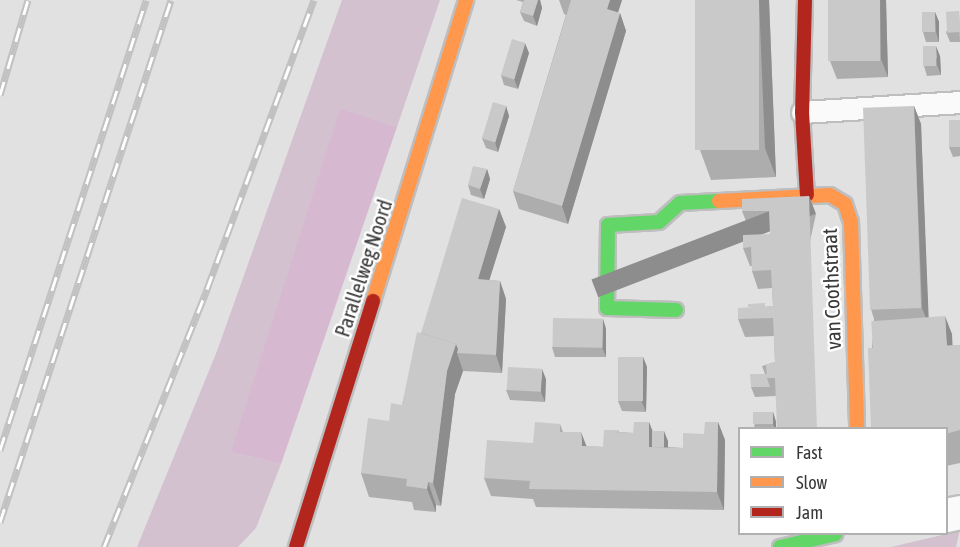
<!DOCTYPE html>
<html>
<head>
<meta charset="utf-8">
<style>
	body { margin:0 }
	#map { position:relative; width:960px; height:547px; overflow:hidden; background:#e2e1e2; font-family:"Asap Condensed",sans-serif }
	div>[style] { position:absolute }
	.green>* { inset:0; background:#d4c1cf }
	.forest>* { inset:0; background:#d6b8d0 }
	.roads { filter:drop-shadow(2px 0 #bfbebf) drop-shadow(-2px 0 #bfbebf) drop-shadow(0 2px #bfbebf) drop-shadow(0 -2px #bfbebf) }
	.lane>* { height:21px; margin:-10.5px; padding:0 10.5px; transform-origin:10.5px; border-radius:10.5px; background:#fbfafb }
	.street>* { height:33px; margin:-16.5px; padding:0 16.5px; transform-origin:16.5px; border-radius:16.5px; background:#fbfafb }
	.fast>* { height:14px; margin:-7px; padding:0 7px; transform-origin:7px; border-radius:7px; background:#63d668 }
	.slow>* { height:14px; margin:-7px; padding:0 7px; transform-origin:7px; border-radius:7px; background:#ff974d }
	.jam>* { height:14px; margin:-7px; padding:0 7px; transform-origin:7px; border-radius:7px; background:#b3261e }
	.rail>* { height:7px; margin-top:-3.5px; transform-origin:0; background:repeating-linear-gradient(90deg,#fff 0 14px,#c1c1c1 0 28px); box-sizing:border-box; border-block:2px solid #c1c1c1 }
	.wall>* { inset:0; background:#aeadae }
	.shaded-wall>* { inset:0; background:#8d8d8d; transform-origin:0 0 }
	.building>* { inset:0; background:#cac9ca; transform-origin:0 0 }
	span { translate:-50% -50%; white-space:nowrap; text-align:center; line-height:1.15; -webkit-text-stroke:5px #fff; paint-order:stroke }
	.street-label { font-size:21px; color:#3a393a }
	.legend { position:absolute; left:738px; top:427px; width:210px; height:108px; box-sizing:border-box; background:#fff; border:2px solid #b0b0b0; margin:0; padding:8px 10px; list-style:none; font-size:18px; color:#3a393a }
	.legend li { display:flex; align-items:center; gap:12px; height:30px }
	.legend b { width:30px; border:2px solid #b0b0b0 }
</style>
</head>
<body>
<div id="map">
	<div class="green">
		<i style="clip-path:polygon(342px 0,440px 0,397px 127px,340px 110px,232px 452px,281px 464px,256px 528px,238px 547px,137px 547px,217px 351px)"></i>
		<i style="clip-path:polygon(960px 529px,956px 547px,891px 547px,946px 534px)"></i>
	</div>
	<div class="forest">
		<i style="clip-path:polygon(340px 109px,397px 127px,281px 464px,231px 452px)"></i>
	</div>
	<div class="roads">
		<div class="lane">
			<i style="left:802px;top:112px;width:158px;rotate:-3.6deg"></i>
		</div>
		<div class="street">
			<i style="left:946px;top:515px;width:14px;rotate:-12deg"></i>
		</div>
		<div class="fast">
			<i style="left:676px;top:310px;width:69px;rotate:-178.3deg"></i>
			<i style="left:607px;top:308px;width:83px;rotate:-89.3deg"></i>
			<i style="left:608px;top:225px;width:51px;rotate:-3.4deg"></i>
			<i style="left:659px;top:222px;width:28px;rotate:-42deg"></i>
			<i style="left:680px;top:203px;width:39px;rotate:-3deg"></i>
			<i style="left:780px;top:547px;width:57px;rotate:-13.1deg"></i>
		</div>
		<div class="slow">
			<i style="left:719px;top:201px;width:111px;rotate:-3.1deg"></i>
			<i style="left:830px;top:195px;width:17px;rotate:31deg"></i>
			<i style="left:845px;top:204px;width:19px;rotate:72deg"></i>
			<i style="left:851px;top:222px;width:206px;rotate:88.3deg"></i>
			<i style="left:373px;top:301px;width:315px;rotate:-72.8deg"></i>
		</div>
		<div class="jam">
			<i style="left:805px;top:0;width:112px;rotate:91.5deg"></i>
			<i style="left:802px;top:112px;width:83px;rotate:86.6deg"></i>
			<i style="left:296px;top:547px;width:258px;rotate:-72.6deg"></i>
		</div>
	</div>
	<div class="rail">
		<i style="left:0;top:95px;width:99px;rotate:-73.6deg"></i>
		<i style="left:0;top:450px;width:473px;rotate:-72deg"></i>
		<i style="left:0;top:522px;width:549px;rotate:-71.86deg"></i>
		<i style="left:104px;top:547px;width:278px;rotate:-68.2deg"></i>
		<i style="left:207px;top:289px;width:308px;rotate:-69.7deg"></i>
	</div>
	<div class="wall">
		<i style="clip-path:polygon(516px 0,540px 0,542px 8px,537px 26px,524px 21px,520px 12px,523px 2px)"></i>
		<i style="clip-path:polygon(559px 0,622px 0,618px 13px,620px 13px,626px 31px,568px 224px,519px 209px,513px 191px,566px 15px,564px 14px)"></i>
		<i style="clip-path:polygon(695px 0,769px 0,776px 177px,711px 180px,700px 150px)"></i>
		<i style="clip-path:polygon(886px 0,888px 77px,837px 79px,830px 61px)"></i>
		<i style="clip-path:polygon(959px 11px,960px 42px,950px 42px,946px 32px)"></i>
		<i style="clip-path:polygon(935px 12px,939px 22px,939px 42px,926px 42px,923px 32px)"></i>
		<i style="clip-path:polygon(529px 53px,518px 89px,504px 85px,501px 75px)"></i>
		<i style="clip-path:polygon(940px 56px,941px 75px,927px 76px,924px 66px)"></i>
		<i style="clip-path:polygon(506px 106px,509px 116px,498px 152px,486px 148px,482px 138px)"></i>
		<i style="clip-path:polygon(914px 106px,921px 124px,928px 317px,952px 334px,952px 346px,960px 345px,960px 463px,946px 466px,946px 429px,872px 348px,874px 319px,871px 309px)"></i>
		<i style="clip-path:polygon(960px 120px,960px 156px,953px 157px,949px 147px)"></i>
		<i style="clip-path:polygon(487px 169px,490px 179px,484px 199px,471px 195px,468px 185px)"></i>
		<i style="clip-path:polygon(809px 196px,816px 214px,776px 396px,755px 397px,751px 387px,765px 374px,762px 366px,775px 362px,774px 336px,745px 337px,738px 319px,766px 307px,773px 306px,772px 288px,758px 289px,752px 271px,752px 266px,750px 266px,743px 248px,770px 234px,770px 229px,749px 229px,742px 211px)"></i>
		<i style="clip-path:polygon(499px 209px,506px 227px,489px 280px,500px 281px,506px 299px,502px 373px,463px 371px,455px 394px,441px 506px,436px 505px,436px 512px,414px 510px,412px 502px,369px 497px,361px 473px,389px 421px,402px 405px,421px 333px)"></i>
		<i style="clip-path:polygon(603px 319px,606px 329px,606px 357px,555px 357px,552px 347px)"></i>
		<i style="clip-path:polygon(643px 357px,647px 367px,646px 412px,622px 411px,618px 401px)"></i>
		<i style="clip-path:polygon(546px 379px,545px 402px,510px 400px,506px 390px)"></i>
		<i style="clip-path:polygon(773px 412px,776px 422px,776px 429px,755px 429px,754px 425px)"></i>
		<i style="clip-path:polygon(649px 422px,652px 431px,668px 441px,668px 447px,683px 448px,704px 434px,718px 422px,725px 440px,724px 510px,536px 507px,533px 499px,491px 496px,484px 478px,560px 424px,563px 432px,586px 446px,603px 447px,618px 430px,619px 432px,633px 433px)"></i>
	</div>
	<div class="shaded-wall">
		<i style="clip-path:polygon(538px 0,540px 0,542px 8px,537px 26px,533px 16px)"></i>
		<i style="clip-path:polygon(610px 0,622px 0,613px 27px,607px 9px)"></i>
		<i style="clip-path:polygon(759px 0,769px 0,776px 177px,765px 148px)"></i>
		<i style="clip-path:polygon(880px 0,886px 0,888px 77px,881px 59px)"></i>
		<i style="clip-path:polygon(935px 12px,939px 22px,939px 42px,936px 32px)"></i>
		<i style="clip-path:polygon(620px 13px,626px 31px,568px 224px,562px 206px)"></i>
		<i style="clip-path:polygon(525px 43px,529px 53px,518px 89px,514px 79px)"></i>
		<i style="clip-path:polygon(936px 46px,940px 56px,941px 75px,937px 65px)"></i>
		<i style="clip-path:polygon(506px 106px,509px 116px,498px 152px,495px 142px)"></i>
		<i style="clip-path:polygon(914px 106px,921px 124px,929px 326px,922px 308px)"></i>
		<i style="clip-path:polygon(487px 169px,490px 179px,484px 199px,480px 189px)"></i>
		<i style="left:809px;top:196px;width:19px;height:233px;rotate:69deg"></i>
		<i style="clip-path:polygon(499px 209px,506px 227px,484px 297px,478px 279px)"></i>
		<i style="clip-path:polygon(500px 281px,506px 299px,502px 373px,496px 355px)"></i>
		<i style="clip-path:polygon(945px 316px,952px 334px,954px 376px,947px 358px)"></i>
		<i style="clip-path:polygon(603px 319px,606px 329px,606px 357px,602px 347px)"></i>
		<i style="clip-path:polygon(456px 344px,460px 353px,457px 353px,463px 371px,455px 394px,441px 506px,433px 483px,447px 371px)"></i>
		<i style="clip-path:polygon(643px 357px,647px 367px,646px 412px,642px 402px)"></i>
		<i style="clip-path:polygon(542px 369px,546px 379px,545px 402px,541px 392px)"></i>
		<i style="clip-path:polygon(773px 412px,776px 422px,776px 429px,775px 429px,773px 424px)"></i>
		<i style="clip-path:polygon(649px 422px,656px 440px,652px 448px,649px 447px)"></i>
		<i style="clip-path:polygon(718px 422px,725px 440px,724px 510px,717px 492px)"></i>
		<i style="clip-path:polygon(664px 431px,668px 441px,668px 458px,664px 448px)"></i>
		<i style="clip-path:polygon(581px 432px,588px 450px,582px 446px)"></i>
		<i style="clip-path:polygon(428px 482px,436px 505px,436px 512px,427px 489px)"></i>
	</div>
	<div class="building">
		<i style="clip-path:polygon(524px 0,538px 0,533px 16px,520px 12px)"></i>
		<i style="clip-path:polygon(570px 0,610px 0,607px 9px,620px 13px,562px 206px,513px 191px,571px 0)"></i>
		<i style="left:695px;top:0;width:64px;height:150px"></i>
		<i style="left:828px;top:0;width:52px;height:61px"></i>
		<i style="left:959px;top:11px;width:21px;height:13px;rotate:87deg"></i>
		<i style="left:922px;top:12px;width:13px;height:20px"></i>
		<i style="left:512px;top:39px;width:14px;height:38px;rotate:17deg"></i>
		<i style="left:923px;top:46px;width:13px;height:20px"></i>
		<i style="left:493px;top:102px;width:14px;height:38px;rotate:17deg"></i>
		<i style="left:914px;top:106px;width:202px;height:51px;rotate:88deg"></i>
		<i style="left:949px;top:120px;width:11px;height:27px"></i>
		<i style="clip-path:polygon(473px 166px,487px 169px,480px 189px,468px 185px)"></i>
		<i style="clip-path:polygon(809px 196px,817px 429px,777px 429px,775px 378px,767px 378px,766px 365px,762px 366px,775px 362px,773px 318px,738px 319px,738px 308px,773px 306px,771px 270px,752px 271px,751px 247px,743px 248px,743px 235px,770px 234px,769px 211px,742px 211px,742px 199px)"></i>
		<i style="clip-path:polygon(462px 198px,499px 209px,478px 279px,500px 281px,496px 355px,457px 353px,458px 349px,456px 344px,421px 333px)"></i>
		<i style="clip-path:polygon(765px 303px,765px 307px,748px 307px,748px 304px)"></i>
		<i style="left:945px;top:316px;width:30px;height:74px;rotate:86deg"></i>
		<i style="left:553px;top:318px;width:50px;height:29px;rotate:1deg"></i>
		<i style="clip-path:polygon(417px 332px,456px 344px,447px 371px,433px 483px,428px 482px,427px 489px,406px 486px,407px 479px,361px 473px,368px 418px,389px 421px,391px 403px,402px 405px)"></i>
		<i style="clip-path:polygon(960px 345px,960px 430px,946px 434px,946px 429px,871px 429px,868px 348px)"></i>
		<i style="left:618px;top:357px;width:25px;height:44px"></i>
		<i style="left:508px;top:367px;width:34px;height:23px;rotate:3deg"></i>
		<i style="clip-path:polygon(750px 374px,767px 374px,767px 378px,770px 387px,751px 387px)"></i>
		<i style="left:773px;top:412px;width:12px;height:20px;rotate:90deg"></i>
		<i style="clip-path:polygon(535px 422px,560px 424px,560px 432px,581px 432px,582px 446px,615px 447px,615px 432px,633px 433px,634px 422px,649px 422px,649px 447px,683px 448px,683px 433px,704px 434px,705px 422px,718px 422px,717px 492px,529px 489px,530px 481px,484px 478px,487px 440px,533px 443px)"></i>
		<i style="clip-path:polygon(604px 430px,618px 430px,618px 432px,615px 432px,615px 447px,603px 447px)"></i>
		<i style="left:652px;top:431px;width:12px;height:16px"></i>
	</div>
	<div class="street-label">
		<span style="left:363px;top:268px;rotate:-72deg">Parallelweg Noord</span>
		<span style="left:831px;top:289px;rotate:-92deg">van Coothstraat</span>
	</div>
	<ul class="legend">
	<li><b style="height:8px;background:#63d668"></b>Fast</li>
	<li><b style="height:8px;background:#ff974d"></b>Slow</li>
	<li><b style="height:8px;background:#b3261e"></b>Jam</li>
	</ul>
</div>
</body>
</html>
